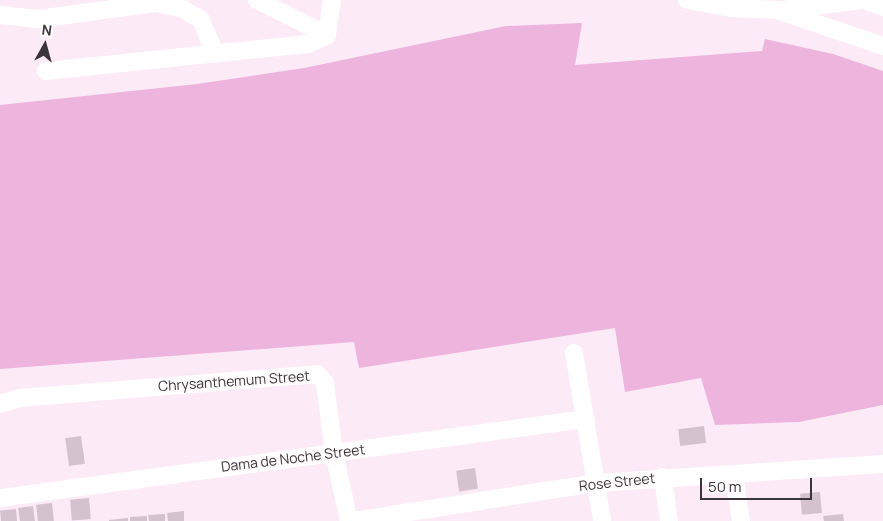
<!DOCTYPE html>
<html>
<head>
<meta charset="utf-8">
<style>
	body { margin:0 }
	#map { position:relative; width:883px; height:521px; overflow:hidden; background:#fceaf7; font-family:Manrope,sans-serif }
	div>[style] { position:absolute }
	.green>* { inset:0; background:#edb5de }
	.building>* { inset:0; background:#d4c3cf; transform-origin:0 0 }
	.minor>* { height:18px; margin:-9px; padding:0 9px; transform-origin:9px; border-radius:9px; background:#fff }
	span { translate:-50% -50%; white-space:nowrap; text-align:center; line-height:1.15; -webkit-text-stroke:4px #fefefe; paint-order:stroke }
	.street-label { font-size:14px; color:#3b3439 }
	.north { position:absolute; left:20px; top:20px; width:50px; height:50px; -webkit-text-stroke:4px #fefefe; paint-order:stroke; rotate:7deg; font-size:14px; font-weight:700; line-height:20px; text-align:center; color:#3b3439 }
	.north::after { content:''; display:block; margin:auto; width:18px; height:22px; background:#3b3439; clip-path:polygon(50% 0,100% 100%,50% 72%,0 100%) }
	.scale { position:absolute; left:700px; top:478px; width:112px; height:22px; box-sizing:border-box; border:2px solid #3b3439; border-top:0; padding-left:6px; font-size:15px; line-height:18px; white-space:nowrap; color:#3b3439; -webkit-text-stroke:4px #fefefe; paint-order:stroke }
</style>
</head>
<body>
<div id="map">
	<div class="green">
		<i style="clip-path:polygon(582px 23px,575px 65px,762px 51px,765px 39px,833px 54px,883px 71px,883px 405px,799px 422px,715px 425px,701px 378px,625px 392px,615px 328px,359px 368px,354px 342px,0 369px,0 105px,197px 84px,304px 68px,506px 26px)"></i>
	</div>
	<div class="building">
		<i style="left:704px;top:426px;width:17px;height:26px;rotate:83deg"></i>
		<i style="left:81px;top:436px;width:28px;height:16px;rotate:82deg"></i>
		<i style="left:475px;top:468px;width:21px;height:19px;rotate:82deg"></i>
		<i style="left:820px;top:492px;width:21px;height:20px;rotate:85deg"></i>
		<i style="left:89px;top:498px;width:21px;height:19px;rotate:85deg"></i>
		<i style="left:52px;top:503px;width:18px;height:16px;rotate:84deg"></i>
		<i style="clip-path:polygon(33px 506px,35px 521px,20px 521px,18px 508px)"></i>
		<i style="left:16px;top:509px;width:12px;height:16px;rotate:85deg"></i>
		<i style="clip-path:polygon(184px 511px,184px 521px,168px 521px,167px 513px)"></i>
		<i style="clip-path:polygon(165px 514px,165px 521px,149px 521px,148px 515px)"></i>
		<i style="clip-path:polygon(843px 514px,844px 521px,824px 521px,823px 516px)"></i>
		<i style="clip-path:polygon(147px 516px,147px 521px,130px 521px,130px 517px)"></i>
		<i style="clip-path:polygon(128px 518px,128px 521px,109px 521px,109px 520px)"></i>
	</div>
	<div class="minor">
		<i style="left:257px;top:0;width:78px;rotate:26.6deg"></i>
		<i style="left:687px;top:0;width:46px;rotate:10.1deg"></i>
		<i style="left:732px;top:8px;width:45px;rotate:2.5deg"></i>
		<i style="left:777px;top:10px;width:112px;rotate:18.8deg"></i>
		<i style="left:864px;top:0;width:20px;rotate:20deg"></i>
		<i style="left:782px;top:10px;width:83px;rotate:-7deg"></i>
		<i style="left:0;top:15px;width:38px;rotate:6deg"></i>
		<i style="left:38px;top:19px;width:120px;rotate:-7.7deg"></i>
		<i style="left:157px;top:3px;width:27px;rotate:13deg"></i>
		<i style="left:183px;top:9px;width:21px;rotate:31deg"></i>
		<i style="left:201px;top:20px;width:36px;rotate:67deg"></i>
		<i style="left:46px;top:71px;width:263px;rotate:-5.9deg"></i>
		<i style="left:308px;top:44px;width:21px;rotate:-25deg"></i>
		<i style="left:327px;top:35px;width:35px;rotate:-82deg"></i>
		<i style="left:574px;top:353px;width:170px;rotate:80.5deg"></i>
		<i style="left:0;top:404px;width:21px;rotate:-17deg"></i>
		<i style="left:20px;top:398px;width:298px;rotate:-4.6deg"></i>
		<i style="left:317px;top:374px;width:12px;rotate:48deg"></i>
		<i style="left:325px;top:383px;width:71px;rotate:82.7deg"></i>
		<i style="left:334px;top:453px;width:70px;rotate:77.6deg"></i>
		<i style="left:734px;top:476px;width:46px;rotate:81.2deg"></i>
		<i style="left:663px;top:477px;width:44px;rotate:82.2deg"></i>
		<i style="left:0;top:498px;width:591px;rotate:-7.68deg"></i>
		<i style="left:353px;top:521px;width:247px;rotate:-8.9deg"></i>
		<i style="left:597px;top:483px;width:287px;rotate:-3.8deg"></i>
	</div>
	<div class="street-label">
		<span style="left:234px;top:381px;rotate:-4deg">Chrysanthemum Street</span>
		<span style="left:293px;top:458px;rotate:-7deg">Dama de Noche Street</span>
		<span style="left:617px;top:482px;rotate:-6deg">Rose Street</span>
	</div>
	<div class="north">N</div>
	<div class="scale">50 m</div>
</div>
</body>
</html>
